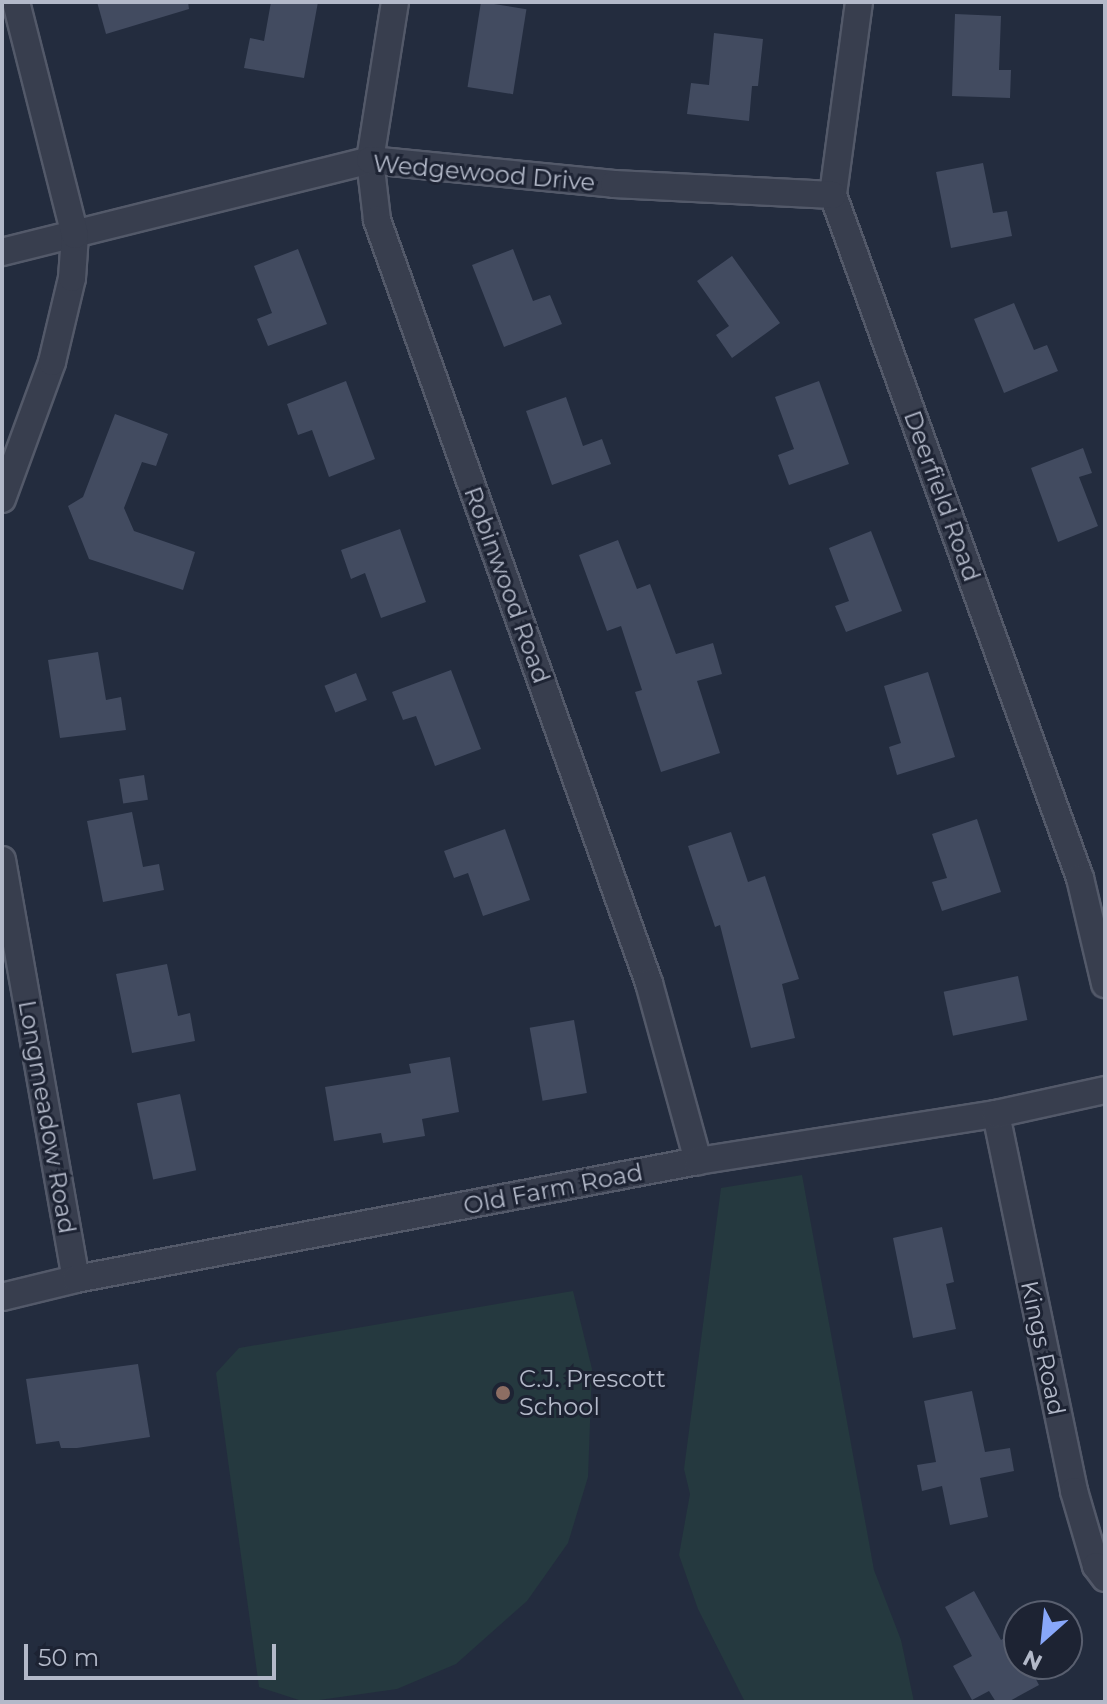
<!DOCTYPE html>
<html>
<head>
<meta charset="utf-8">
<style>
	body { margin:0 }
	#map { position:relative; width:1107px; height:1704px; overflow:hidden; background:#232c3e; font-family:Montserrat,sans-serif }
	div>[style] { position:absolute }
	.green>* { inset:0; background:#25393f }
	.building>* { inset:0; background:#424b60; transform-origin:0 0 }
	.roads { filter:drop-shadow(2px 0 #535969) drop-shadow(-2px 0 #535969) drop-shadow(0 2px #535969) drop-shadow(0 -2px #535969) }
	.minor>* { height:26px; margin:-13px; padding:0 13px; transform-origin:13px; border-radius:13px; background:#383e4e }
	.dots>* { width:22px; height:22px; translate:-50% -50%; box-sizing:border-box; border:4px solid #1d2333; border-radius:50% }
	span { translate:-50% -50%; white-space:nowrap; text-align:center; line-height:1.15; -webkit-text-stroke:6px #1d2333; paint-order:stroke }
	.street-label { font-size:24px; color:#b3b9c9 }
	.poi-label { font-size:24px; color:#b3b9c9 }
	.left { translate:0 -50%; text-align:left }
	.frame { position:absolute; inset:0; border:4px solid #b3b9c9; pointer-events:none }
	.north { position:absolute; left:1003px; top:1600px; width:80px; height:80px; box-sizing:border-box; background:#1d2333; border:2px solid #595f6f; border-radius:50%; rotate:207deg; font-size:22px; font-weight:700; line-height:32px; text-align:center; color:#b3b9c9 }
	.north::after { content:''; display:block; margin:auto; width:28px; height:36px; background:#88a7fa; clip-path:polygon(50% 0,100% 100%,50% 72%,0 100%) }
	.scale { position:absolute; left:24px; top:1644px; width:252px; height:36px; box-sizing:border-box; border:4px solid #b3b9c9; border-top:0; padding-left:10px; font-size:24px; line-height:28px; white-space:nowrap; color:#b3b9c9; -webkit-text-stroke:6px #1d2333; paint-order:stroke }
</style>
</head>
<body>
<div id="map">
	<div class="green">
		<i style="clip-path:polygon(802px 1175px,874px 1570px,901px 1640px,914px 1702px,745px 1702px,698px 1609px,679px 1555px,690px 1494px,684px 1469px,721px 1188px)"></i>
		<i style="clip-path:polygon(573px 1291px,592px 1369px,588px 1477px,568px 1543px,527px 1601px,456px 1664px,397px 1689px,305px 1702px,259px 1687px,216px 1373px,239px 1348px)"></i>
	</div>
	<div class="building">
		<i style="clip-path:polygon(97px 2px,188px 2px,189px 9px,106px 34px)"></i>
		<i style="clip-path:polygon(271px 2px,318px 2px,304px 78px,244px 68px,250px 38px,264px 41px)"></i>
		<i style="left:481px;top:2px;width:46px;height:86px;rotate:9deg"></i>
		<i style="clip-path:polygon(955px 14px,1001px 16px,999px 70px,1011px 70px,1010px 98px,952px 96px)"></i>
		<i style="clip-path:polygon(714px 33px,763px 39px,758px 86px,752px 86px,749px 121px,687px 114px,691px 83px,709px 85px)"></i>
		<i style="clip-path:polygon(983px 163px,993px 213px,1007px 211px,1012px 236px,951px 248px,936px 172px)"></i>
		<i style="clip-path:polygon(298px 249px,327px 324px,268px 346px,257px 319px,272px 313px,254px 266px)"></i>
		<i style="clip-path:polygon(513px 249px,533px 301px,550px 295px,562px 324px,504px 347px,472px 265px)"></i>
		<i style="clip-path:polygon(732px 256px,780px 323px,732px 358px,716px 335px,729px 326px,697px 281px)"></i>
		<i style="clip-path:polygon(1014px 303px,1034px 350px,1047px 345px,1058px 371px,1004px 393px,974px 319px)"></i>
		<i style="clip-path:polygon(346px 381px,375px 459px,329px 477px,312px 430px,298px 435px,287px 404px)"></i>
		<i style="clip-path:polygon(819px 381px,849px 464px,789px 485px,778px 455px,794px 449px,775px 397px)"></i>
		<i style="clip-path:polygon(566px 397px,583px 446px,602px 439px,611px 464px,552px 485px,526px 411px)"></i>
		<i style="clip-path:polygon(115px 414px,168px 434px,156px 466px,142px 462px,124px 508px,134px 531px,195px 552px,183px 590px,89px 559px,68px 506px,83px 497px)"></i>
		<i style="clip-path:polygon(1083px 448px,1092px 473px,1079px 477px,1098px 526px,1058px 542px,1031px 468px)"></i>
		<i style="clip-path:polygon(400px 529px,426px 602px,381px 618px,365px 573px,351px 579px,341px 550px)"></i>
		<i style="clip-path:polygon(871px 531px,902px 611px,846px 632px,835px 606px,849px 601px,829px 548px)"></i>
		<i style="clip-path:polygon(618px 540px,637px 589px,650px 584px,676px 654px,713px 643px,722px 674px,697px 681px,720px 753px,661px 772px,635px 692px,642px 690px,621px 626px,607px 631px,579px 555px)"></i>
		<i style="clip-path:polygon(98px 652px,106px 700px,121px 697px,126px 730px,60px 738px,48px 660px)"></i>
		<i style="clip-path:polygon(451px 670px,481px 749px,435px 766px,416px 716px,403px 720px,392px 692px)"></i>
		<i style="clip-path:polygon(928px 672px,955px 757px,897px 775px,889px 747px,901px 743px,884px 686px)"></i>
		<i style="left:356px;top:673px;width:29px;height:34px;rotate:68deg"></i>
		<i style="left:144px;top:775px;width:25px;height:25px;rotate:81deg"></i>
		<i style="clip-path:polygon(132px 812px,143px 867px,159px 864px,164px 890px,103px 902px,87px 821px)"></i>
		<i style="clip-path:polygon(977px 819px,1001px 892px,942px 911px,932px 882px,947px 878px,932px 834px)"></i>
		<i style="clip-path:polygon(505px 829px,530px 900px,483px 916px,468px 873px,454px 878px,444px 851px)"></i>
		<i style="clip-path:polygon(731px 832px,748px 882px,765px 876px,799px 979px,782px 984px,795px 1038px,751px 1048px,720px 925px,715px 927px,688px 846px)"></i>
		<i style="clip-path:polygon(167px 964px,178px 1016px,190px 1013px,195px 1041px,132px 1053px,116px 974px)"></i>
		<i style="left:1018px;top:976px;width:45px;height:76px;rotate:78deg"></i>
		<i style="left:574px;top:1020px;width:74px;height:45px;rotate:80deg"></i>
		<i style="clip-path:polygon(450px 1057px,459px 1112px,422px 1119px,425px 1136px,383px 1143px,381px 1133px,334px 1141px,325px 1087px,411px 1073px,409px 1064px)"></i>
		<i style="left:180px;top:1094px;width:78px;height:44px;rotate:78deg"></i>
		<i style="clip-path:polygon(942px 1227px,954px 1282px,946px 1284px,956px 1329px,913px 1338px,893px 1238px)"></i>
		<i style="clip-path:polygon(138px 1364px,150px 1437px,77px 1448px,61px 1448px,59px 1441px,36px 1444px,26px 1379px)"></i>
		<i style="clip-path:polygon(972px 1391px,985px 1452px,1010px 1448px,1014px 1471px,980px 1478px,988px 1517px,950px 1525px,942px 1486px,922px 1491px,917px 1465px,936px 1462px,924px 1401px)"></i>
		<i style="clip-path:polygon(974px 1591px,1001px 1640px,1011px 1634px,1019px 1648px,1019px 1664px,1028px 1664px,1039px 1685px,1008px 1702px,996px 1702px,989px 1691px,972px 1700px,953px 1666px,972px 1656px,945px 1607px)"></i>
	</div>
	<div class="roads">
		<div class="minor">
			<i style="left:395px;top:2px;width:160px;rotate:99deg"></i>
			<i style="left:370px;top:160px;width:60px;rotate:83.3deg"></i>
			<i style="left:377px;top:220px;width:810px;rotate:70.38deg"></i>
			<i style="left:649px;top:983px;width:185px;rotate:74.6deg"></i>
			<i style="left:859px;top:2px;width:195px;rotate:97.7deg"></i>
			<i style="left:833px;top:195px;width:726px;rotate:70.12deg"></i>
			<i style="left:1080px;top:878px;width:109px;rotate:76.7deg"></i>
			<i style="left:2px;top:252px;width:379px;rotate:-14deg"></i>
			<i style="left:370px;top:160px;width:245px;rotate:5.6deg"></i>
			<i style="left:614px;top:184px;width:219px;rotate:2.9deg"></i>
			<i style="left:2px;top:499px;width:146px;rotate:-69.9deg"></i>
			<i style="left:52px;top:362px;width:86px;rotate:-76.6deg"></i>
			<i style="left:72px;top:278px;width:43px;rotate:-86deg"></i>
			<i style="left:75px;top:235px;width:240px;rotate:-104.2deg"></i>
			<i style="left:2px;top:860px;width:425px;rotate:80deg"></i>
			<i style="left:996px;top:1114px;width:385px;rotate:78.3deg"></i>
			<i style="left:1074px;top:1491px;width:78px;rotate:73.7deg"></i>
			<i style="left:1096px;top:1566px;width:15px;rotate:53deg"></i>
			<i style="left:2px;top:1297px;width:76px;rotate:-13.7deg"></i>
			<i style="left:76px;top:1279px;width:633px;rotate:-10.74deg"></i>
			<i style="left:698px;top:1161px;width:302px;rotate:-9deg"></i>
			<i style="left:996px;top:1114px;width:112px;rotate:-12.4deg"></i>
		</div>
	</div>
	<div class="dots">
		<i style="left:503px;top:1393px;background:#8d6e63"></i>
	</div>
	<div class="street-label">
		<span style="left:484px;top:173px;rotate:5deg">Wedgewood Drive</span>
		<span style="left:942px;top:496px;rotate:70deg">Deerfield Road</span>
		<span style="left:507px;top:585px;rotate:70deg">Robinwood Road</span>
		<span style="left:47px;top:1117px;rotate:80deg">Longmeadow Road</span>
		<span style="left:553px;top:1189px;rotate:-11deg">Old Farm Road</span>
		<span style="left:1043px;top:1348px;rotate:78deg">Kings Road</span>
	</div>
	<div class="poi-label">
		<span class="left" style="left:519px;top:1393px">C.J. Prescott<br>School</span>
	</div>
	<div class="frame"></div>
	<div class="north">N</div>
	<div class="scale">50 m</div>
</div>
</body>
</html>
